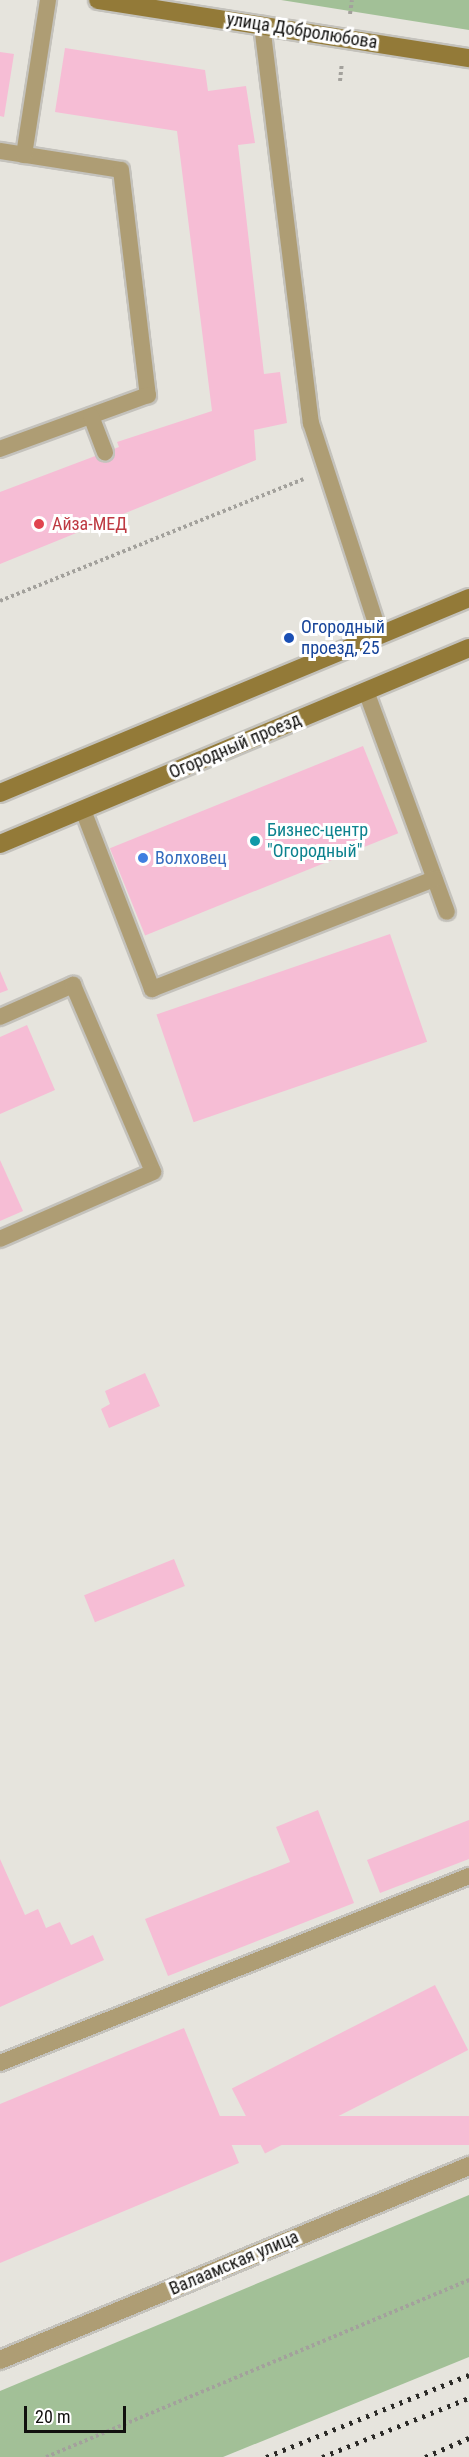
<!DOCTYPE html>
<html>
<head>
<meta charset="utf-8">
<style>
	body { margin:0 }
	#map { position:relative; width:469px; height:2457px; overflow:hidden; background:#e6e4dd; font-family:"Roboto Condensed",sans-serif }
	div>[style] { position:absolute }
	.green>* { inset:0; background:#a2c097 }
	.building>* { inset:0; background:#f6bdd5; transform-origin:0 0 }
	.path>* { height:4px; margin-top:-2px; transform-origin:0; background:repeating-linear-gradient(90deg,#a3a19c 0 3px,transparent 0 6px) }
	.roads { filter:drop-shadow(2px 0 #c4c2bc) drop-shadow(-2px 0 #c4c2bc) drop-shadow(0 2px #c4c2bc) drop-shadow(0 -2px #c4c2bc) }
	.lane>* { height:16px; margin:-8px; padding:0 8px; transform-origin:8px; border-radius:8px; background:#ae9d74 }
	.street>* { height:18px; margin:-9px; padding:0 9px; transform-origin:9px; border-radius:9px; background:#ae9d74 }
	.secondary>* { height:18px; margin:-9px; padding:0 9px; transform-origin:9px; border-radius:9px; background:#937a38 }
	.rail>* { height:4.5px; margin-top:-2.25px; transform-origin:0; background:repeating-linear-gradient(90deg,#2b2a27 0 3px,transparent 0 9px) }
	.dots>* { width:16px; height:16px; translate:-50% -50%; box-sizing:border-box; border:3px solid #fff; border-radius:50% }
	span { translate:-50% -50%; white-space:nowrap; text-align:center; line-height:1.15; -webkit-text-stroke:6px #fff; paint-order:stroke }
	.street-label { font-size:18px; color:#12110f }
	.health-label { font-size:18px; color:#be3a42 }
	.left { translate:0 -50%; text-align:left }
	.transit-label { font-size:18px; color:#164399 }
	.culture-label { font-size:18px; color:#0d838f }
	.shop-label { font-size:18px; color:#366cbe }
	.scale { position:absolute; left:24px; top:2406px; width:102px; height:27px; box-sizing:border-box; border:3px solid #12110f; border-top:0; padding-left:8px; font-size:18px; line-height:21px; white-space:nowrap; color:#12110f; -webkit-text-stroke:4px #fff; paint-order:stroke }
</style>
</head>
<body>
<div id="map">
	<div class="green">
		<i style="clip-path:polygon(281px 0,469px 0,469px 30px)"></i>
		<i style="clip-path:polygon(469px 2195px,469px 2357px,223px 2457px,0 2457px,0 2391px)"></i>
	</div>
	<div class="building">
		<i style="clip-path:polygon(65px 48px,205px 70px,208px 91px,246px 86px,255px 143px,238px 145px,264px 374px,280px 372px,287px 423px,254px 430px,256px 460px,0 564px,0 492px,119px 447px,117px 442px,212px 411px,177px 131px,55px 112px)"></i>
		<i style="clip-path:polygon(0 52px,14px 54px,4px 117px,0 116px)"></i>
		<i style="left:363px;top:746px;width:94px;height:273px;rotate:68deg"></i>
		<i style="left:390px;top:934px;width:114px;height:247px;rotate:71deg"></i>
		<i style="clip-path:polygon(0 971px,8px 990px,0 993px)"></i>
		<i style="clip-path:polygon(27px 1025px,55px 1090px,0 1114px,0 1037px)"></i>
		<i style="clip-path:polygon(0 1160px,23px 1211px,0 1221px)"></i>
		<i style="clip-path:polygon(145px 1373px,160px 1406px,109px 1428px,101px 1409px,110px 1404px,105px 1391px)"></i>
		<i style="left:174px;top:1559px;width:29px;height:97px;rotate:68deg"></i>
		<i style="clip-path:polygon(318px 1810px,354px 1903px,168px 1976px,145px 1919px,290px 1862px,276px 1827px)"></i>
		<i style="clip-path:polygon(469px 1820px,469px 1859px,380px 1893px,367px 1860px)"></i>
		<i style="clip-path:polygon(0 1859px,25px 1915px,38px 1909px,46px 1928px,60px 1922px,71px 1945px,93px 1935px,104px 1960px,0 2007px)"></i>
		<i style="left:435px;top:1985px;width:73px;height:228px;rotate:63deg"></i>
		<i style="clip-path:polygon(184px 2028px,239px 2163px,0 2263px,0 2104px)"></i>
		<i style="left:469px;top:2116px;width:29px;height:408px;rotate:90deg"></i>
	</div>
	<div class="path">
		<i style="left:350px;top:14px;width:14px;rotate:-82deg"></i>
		<i style="left:340px;top:81px;width:18px;rotate:-84deg"></i>
		<i style="left:0;top:601px;width:327px;rotate:-21.9deg"></i>
		<i style="left:46px;top:2457px;width:459px;rotate:-22.7deg"></i>
	</div>
	<div class="roads">
		<div class="lane">
			<i style="left:262px;top:25px;width:401px;rotate:83deg"></i>
			<i style="left:311px;top:423px;width:223px;rotate:72deg"></i>
			<i style="left:0;top:151px;width:122px;rotate:8.9deg"></i>
			<i style="left:121px;top:170px;width:227px;rotate:83.2deg"></i>
			<i style="left:148px;top:395px;width:158px;rotate:160deg"></i>
			<i style="left:24px;top:155px;width:157px;rotate:-81.2deg"></i>
			<i style="left:91px;top:416px;width:39px;rotate:69deg"></i>
			<i style="left:366px;top:691px;width:235px;rotate:69.9deg"></i>
			<i style="left:83px;top:810px;width:192px;rotate:68.9deg"></i>
			<i style="left:152px;top:989px;width:303px;rotate:-21.3deg"></i>
			<i style="left:0;top:1017px;width:80px;rotate:-23.7deg"></i>
			<i style="left:73px;top:985px;width:203px;rotate:66.8deg"></i>
			<i style="left:153px;top:1172px;width:167px;rotate:156.4deg"></i>
			<i style="left:0;top:2063px;width:505px;rotate:-21.74deg"></i>
		</div>
		<div class="street">
			<i style="left:0;top:2360px;width:508px;rotate:-22.47deg"></i>
		</div>
		<div class="secondary">
			<i style="left:98px;top:0;width:376px;rotate:8.9deg"></i>
			<i style="left:0;top:793px;width:508px;rotate:-22.58deg"></i>
			<i style="left:0;top:844px;width:508px;rotate:-22.68deg"></i>
		</div>
	</div>
	<div class="rail">
		<i style="left:266px;top:2457px;width:219px;rotate:-22deg"></i>
		<i style="left:322px;top:2457px;width:158px;rotate:-21.9deg"></i>
		<i style="left:425px;top:2457px;width:48px;rotate:-23.4deg"></i>
	</div>
	<div class="dots">
		<i style="left:39px;top:524px;background:#e0444e"></i>
		<i style="left:289px;top:638px;background:#1a4fb4"></i>
		<i style="left:255px;top:841px;background:#0f9aa8"></i>
		<i style="left:143px;top:858px;background:#3f7fe0"></i>
	</div>
	<div class="street-label">
		<span style="left:302px;top:31px;rotate:9deg">улица Добролюбова</span>
		<span style="left:235px;top:746px;rotate:-23deg">Огородный проезд</span>
		<span style="left:234px;top:2263px;rotate:-23deg">Валаамская улица</span>
	</div>
	<div class="health-label">
		<span class="left" style="left:52px;top:524px">Айза-МЕД</span>
	</div>
	<div class="transit-label">
		<span class="left" style="left:301px;top:638px">Огородный<br>проезд, 25</span>
	</div>
	<div class="culture-label">
		<span class="left" style="left:267px;top:841px">Бизнес-центр<br>"Огородный"</span>
	</div>
	<div class="shop-label">
		<span class="left" style="left:155px;top:858px">Волховец</span>
	</div>
	<div class="scale">20 m</div>
</div>
</body>
</html>
